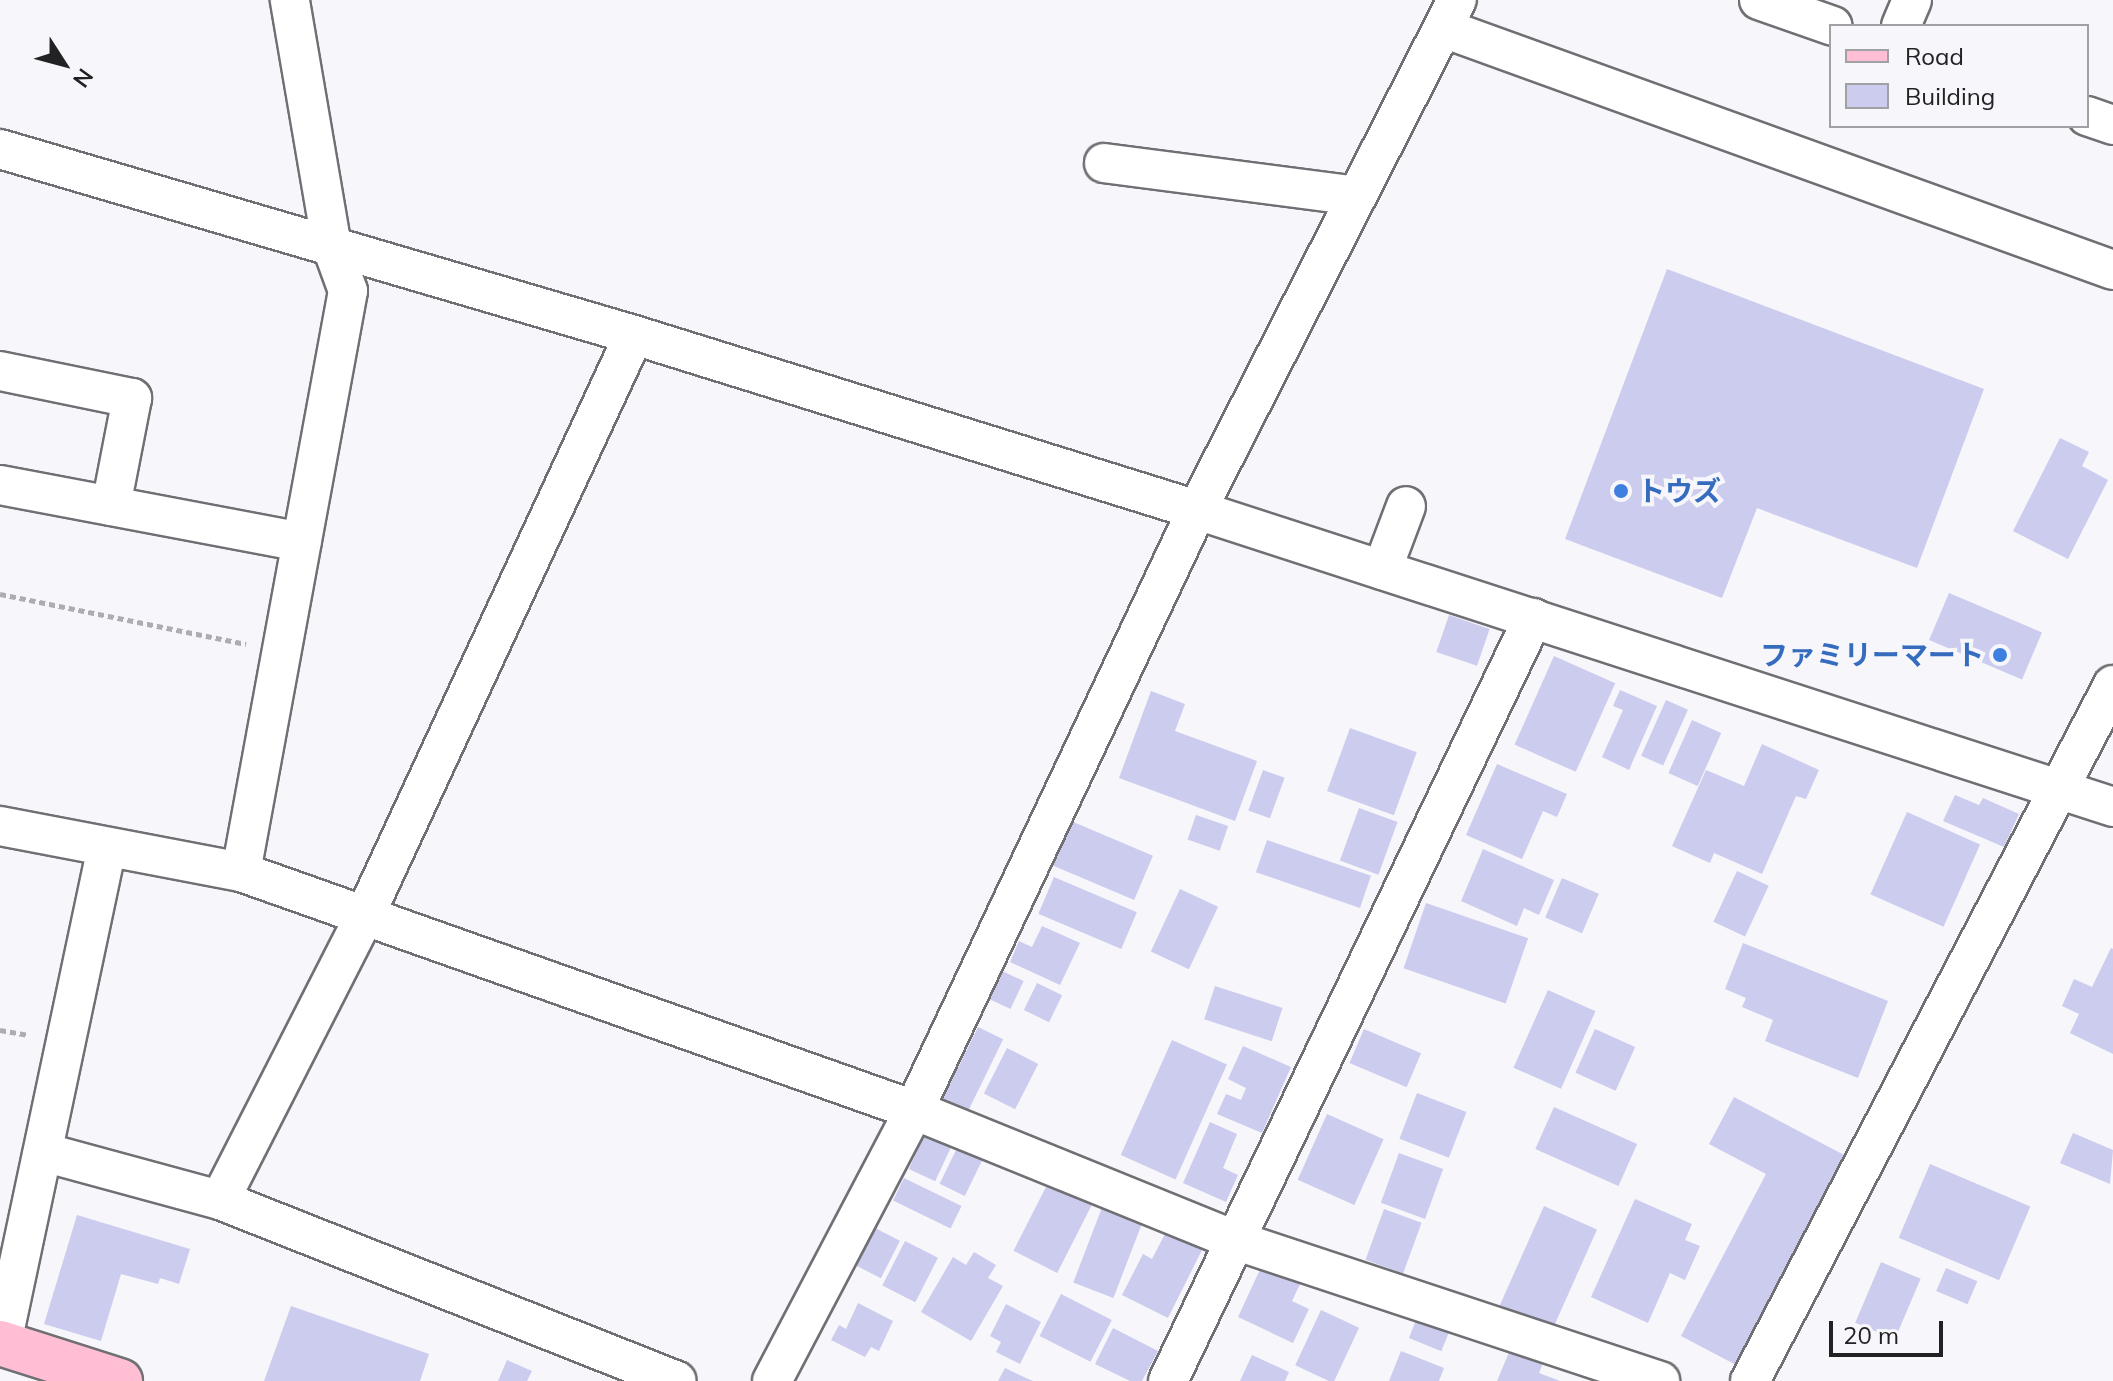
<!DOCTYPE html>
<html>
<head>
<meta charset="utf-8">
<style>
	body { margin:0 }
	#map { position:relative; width:2113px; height:1381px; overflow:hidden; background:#f6f6fb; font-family:Mulish,"Noto Sans JP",sans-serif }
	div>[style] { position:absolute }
	.building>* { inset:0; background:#ccccef; transform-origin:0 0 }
	.path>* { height:5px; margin-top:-2.5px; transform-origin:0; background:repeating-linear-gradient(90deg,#adadb1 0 6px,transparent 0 10px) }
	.roads { filter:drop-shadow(2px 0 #6f6f74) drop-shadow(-2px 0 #6f6f74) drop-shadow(0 2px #6f6f74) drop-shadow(0 -2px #6f6f74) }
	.minor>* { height:38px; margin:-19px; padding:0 19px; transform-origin:19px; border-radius:19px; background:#fff }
	.major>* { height:44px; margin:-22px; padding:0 22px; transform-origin:22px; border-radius:22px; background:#ffbed3 }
	.dots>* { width:22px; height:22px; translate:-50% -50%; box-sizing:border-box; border:4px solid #f6f6fb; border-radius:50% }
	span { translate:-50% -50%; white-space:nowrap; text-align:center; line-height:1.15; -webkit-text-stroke:8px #f6f6fb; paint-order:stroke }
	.shop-label { font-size:28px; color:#366cbe; font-weight:700 }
	.left { translate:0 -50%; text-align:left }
	.right { translate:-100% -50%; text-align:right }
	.legend { position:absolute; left:1829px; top:24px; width:260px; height:104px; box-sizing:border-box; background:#f6f6fb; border:2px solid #a1a1a5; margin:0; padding:10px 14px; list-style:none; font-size:24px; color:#222224 }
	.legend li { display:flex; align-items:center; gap:16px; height:40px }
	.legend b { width:40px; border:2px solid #a1a1a5 }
	.north { position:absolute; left:24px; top:24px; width:80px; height:80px; -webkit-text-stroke:6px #f6f6fb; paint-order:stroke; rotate:126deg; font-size:22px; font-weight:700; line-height:32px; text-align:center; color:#222224 }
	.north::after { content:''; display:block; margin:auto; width:28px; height:36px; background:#222224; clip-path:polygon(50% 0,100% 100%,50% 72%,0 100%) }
	.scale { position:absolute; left:1829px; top:1321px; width:114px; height:36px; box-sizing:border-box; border:4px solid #222224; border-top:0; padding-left:10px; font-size:24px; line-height:28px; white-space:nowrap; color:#222224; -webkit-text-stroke:6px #f6f6fb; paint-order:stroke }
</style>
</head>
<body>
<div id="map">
	<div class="building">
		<i style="clip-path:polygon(1667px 269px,1984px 389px,1917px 568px,1757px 508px,1722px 598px,1565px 539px)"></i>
		<i style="clip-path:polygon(2060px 438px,2089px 452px,2082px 466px,2108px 480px,2068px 559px,2013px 531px)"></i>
		<i style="left:1949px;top:593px;width:101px;height:51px;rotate:23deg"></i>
		<i style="left:1449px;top:615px;width:43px;height:39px;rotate:19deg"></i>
		<i style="left:1554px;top:656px;width:67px;height:97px;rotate:24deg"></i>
		<i style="clip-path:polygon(1620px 690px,1657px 706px,1629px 770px,1602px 757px,1623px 710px,1613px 706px)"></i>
		<i style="clip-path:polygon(1151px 691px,1185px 704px,1175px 731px,1257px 761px,1235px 821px,1119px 778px)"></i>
		<i style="left:1666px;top:700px;width:24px;height:61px;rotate:24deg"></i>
		<i style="left:1692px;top:720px;width:32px;height:58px;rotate:24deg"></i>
		<i style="left:1350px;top:728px;width:71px;height:67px;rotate:20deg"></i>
		<i style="clip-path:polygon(1762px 744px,1819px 770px,1806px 799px,1796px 796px,1762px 874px,1714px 853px,1710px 863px,1672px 846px,1706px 770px,1744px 786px)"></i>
		<i style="clip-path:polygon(1497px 764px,1567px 794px,1557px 817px,1543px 811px,1522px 859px,1466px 835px)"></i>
		<i style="left:1263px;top:770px;width:23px;height:43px;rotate:20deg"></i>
		<i style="clip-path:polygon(1955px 795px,1979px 805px,1983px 798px,2019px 814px,2004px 847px,1943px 821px)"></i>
		<i style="left:1359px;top:808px;width:41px;height:56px;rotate:20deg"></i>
		<i style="left:1907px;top:812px;width:80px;height:90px;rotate:24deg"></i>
		<i style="left:1196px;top:815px;width:34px;height:26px;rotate:19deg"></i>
		<i style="left:1071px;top:821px;width:89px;height:48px;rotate:23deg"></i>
		<i style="left:1267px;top:840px;width:110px;height:34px;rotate:19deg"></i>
		<i style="clip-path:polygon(1483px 849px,1554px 880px,1539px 915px,1524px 908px,1517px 926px,1461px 901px)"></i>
		<i style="left:1737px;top:871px;width:35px;height:56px;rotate:25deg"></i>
		<i style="left:1054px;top:877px;width:90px;height:40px;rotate:23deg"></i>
		<i style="left:1562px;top:878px;width:40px;height:43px;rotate:23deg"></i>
		<i style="left:1180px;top:889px;width:42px;height:69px;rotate:25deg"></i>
		<i style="left:1426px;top:903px;width:108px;height:69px;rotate:19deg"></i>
		<i style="clip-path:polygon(1042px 926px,1080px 943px,1060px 985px,1010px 962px,1019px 941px,1032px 947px)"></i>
		<i style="clip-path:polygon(1743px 943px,1888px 1001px,1858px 1078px,1765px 1041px,1773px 1020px,1742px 1007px,1746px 998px,1725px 989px)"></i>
		<i style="clip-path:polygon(2111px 948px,2113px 949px,2113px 1054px,2070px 1033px,2079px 1014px,2062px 1006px,2074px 979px,2092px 987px)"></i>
		<i style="left:1000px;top:970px;width:26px;height:31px;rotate:25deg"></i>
		<i style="left:1037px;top:983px;width:28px;height:30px;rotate:26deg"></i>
		<i style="left:1215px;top:986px;width:71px;height:35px;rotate:18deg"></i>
		<i style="left:1548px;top:990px;width:52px;height:85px;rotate:24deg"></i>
		<i style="left:978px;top:1027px;width:28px;height:83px;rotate:26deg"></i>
		<i style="left:1364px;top:1029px;width:62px;height:37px;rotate:23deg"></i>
		<i style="left:1595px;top:1029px;width:44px;height:48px;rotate:24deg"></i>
		<i style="left:1172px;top:1040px;width:60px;height:126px;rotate:24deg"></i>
		<i style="clip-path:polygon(1243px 1046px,1291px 1067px,1262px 1133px,1217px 1114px,1226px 1094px,1241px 1100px,1246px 1088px,1228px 1079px)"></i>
		<i style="left:1007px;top:1048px;width:35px;height:51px;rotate:27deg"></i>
		<i style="left:1417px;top:1093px;width:53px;height:49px;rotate:21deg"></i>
		<i style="clip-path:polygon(1734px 1097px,1848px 1157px,1738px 1366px,1681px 1336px,1766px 1174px,1709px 1144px)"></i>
		<i style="left:1554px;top:1107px;width:91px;height:46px;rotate:24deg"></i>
		<i style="left:1327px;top:1114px;width:62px;height:72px;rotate:24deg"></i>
		<i style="clip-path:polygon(1210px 1122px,1237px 1134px,1223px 1168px,1238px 1175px,1226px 1202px,1183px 1183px)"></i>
		<i style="left:927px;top:1130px;width:29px;height:43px;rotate:25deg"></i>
		<i style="clip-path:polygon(2073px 1133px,2113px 1150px,2110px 1184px,2060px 1163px)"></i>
		<i style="left:958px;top:1146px;width:28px;height:42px;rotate:26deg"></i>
		<i style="left:1399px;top:1153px;width:47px;height:53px;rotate:20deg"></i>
		<i style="left:1930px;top:1164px;width:109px;height:80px;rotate:23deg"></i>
		<i style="left:904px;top:1178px;width:64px;height:25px;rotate:26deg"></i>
		<i style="left:1048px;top:1183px;width:49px;height:76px;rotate:27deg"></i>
		<i style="clip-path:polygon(1635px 1199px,1692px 1224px,1685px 1240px,1700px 1246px,1685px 1280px,1670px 1273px,1648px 1323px,1591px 1297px)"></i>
		<i style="left:1103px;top:1205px;width:43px;height:83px;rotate:21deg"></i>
		<i style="left:1544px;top:1206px;width:58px;height:110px;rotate:24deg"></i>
		<i style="left:1384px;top:1209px;width:40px;height:54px;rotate:20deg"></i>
		<i style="clip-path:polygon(77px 1215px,190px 1249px,179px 1284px,160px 1278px,158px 1284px,121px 1274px,101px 1341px,44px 1324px)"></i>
		<i style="left:875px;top:1228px;width:28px;height:42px;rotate:27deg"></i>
		<i style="clip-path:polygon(1167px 1230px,1203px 1248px,1168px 1318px,1122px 1295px,1143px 1254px,1152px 1259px)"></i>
		<i style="left:905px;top:1241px;width:37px;height:50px;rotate:27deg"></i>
		<i style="clip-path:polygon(974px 1252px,996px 1265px,988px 1278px,1003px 1286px,971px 1341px,921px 1312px,953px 1257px,966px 1265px)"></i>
		<i style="left:1881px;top:1262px;width:43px;height:66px;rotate:23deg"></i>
		<i style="clip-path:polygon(1263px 1263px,1302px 1280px,1292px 1301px,1309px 1309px,1293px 1343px,1238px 1317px)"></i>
		<i style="left:1946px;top:1268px;width:34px;height:25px;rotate:23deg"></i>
		<i style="left:1061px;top:1294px;width:57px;height:47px;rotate:27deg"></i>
		<i style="clip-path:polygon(858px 1303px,893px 1321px,879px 1351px,871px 1347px,865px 1357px,831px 1340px,839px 1325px,846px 1329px)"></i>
		<i style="clip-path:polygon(1006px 1304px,1041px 1322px,1020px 1364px,996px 1352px,1001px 1342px,990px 1336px)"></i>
		<i style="clip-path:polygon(291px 1306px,429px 1354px,420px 1381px,264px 1381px)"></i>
		<i style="left:1321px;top:1310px;width:42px;height:61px;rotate:25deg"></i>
		<i style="left:1419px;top:1313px;width:35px;height:27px;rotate:22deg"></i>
		<i style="clip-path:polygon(1113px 1328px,1158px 1351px,1142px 1381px,1130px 1381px,1095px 1364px)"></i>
		<i style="clip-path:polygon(1510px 1350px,1543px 1363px,1539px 1373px,1560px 1381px,1497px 1381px)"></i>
		<i style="clip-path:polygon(1401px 1351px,1444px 1368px,1439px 1381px,1389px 1381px)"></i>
		<i style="clip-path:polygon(1252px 1355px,1289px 1372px,1285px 1381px,1240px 1381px)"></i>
		<i style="clip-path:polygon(507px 1360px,532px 1371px,527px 1381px,498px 1381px)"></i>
		<i style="clip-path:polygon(1005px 1368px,1026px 1378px,1033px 1381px,998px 1381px)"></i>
	</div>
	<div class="path">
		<i style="left:0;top:594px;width:251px;rotate:11.5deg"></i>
		<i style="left:0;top:1030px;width:29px;rotate:10deg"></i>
	</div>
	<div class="roads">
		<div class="minor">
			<i style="left:1759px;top:0;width:78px;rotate:19.4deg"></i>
			<i style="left:1901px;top:26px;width:28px;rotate:-67deg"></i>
			<i style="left:1443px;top:28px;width:712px;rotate:19.86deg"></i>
			<i style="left:2087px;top:116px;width:28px;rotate:19deg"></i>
			<i style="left:0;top:149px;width:661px;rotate:16.35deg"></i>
			<i style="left:634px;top:335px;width:590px;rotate:17.27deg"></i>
			<i style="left:1197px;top:510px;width:963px;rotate:17.96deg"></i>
			<i style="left:1104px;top:163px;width:255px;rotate:7.4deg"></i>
			<i style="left:0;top:371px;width:135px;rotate:11.6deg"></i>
			<i style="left:132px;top:398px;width:110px;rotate:101deg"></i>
			<i style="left:0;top:485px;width:307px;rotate:10.7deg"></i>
			<i style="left:1382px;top:570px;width:68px;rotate:-69.4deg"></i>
			<i style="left:0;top:826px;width:245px;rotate:10.8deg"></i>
			<i style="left:241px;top:872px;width:714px;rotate:19.48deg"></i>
			<i style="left:914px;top:1110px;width:345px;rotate:22.1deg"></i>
			<i style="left:1234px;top:1240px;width:449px;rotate:18.3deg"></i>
			<i style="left:241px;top:872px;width:591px;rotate:-79.57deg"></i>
			<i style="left:348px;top:291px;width:47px;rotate:-110deg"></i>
			<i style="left:332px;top:247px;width:251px;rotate:-99.7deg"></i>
			<i style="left:43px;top:1152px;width:183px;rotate:15.2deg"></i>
			<i style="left:220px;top:1200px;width:320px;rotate:-63deg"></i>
			<i style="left:365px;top:915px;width:639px;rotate:-65.12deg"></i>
			<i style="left:220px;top:1200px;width:491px;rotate:21.6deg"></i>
			<i style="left:2px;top:1343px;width:507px;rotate:-78.05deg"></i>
			<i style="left:772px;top:1381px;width:306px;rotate:-62.3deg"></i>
			<i style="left:914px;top:1110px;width:663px;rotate:-64.75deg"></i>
			<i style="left:1197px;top:510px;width:572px;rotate:-62.99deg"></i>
			<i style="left:1168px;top:1381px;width:846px;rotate:-64.43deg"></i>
			<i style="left:1750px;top:1381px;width:785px;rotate:-62.46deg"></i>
		</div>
		<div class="major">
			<i style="left:0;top:1343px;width:126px;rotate:17.6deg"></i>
		</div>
	</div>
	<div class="dots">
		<i style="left:1621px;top:491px;background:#3f7fe0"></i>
		<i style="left:2000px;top:655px;background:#3f7fe0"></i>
	</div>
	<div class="shop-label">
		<span class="left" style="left:1637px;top:491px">トウズ</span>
		<span class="right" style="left:1984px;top:655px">ファミリーマート</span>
	</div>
	<ul class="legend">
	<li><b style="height:10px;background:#ffbed3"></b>Road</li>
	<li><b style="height:22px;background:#ccccef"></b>Building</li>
	</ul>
	<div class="north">N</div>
	<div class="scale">20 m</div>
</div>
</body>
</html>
